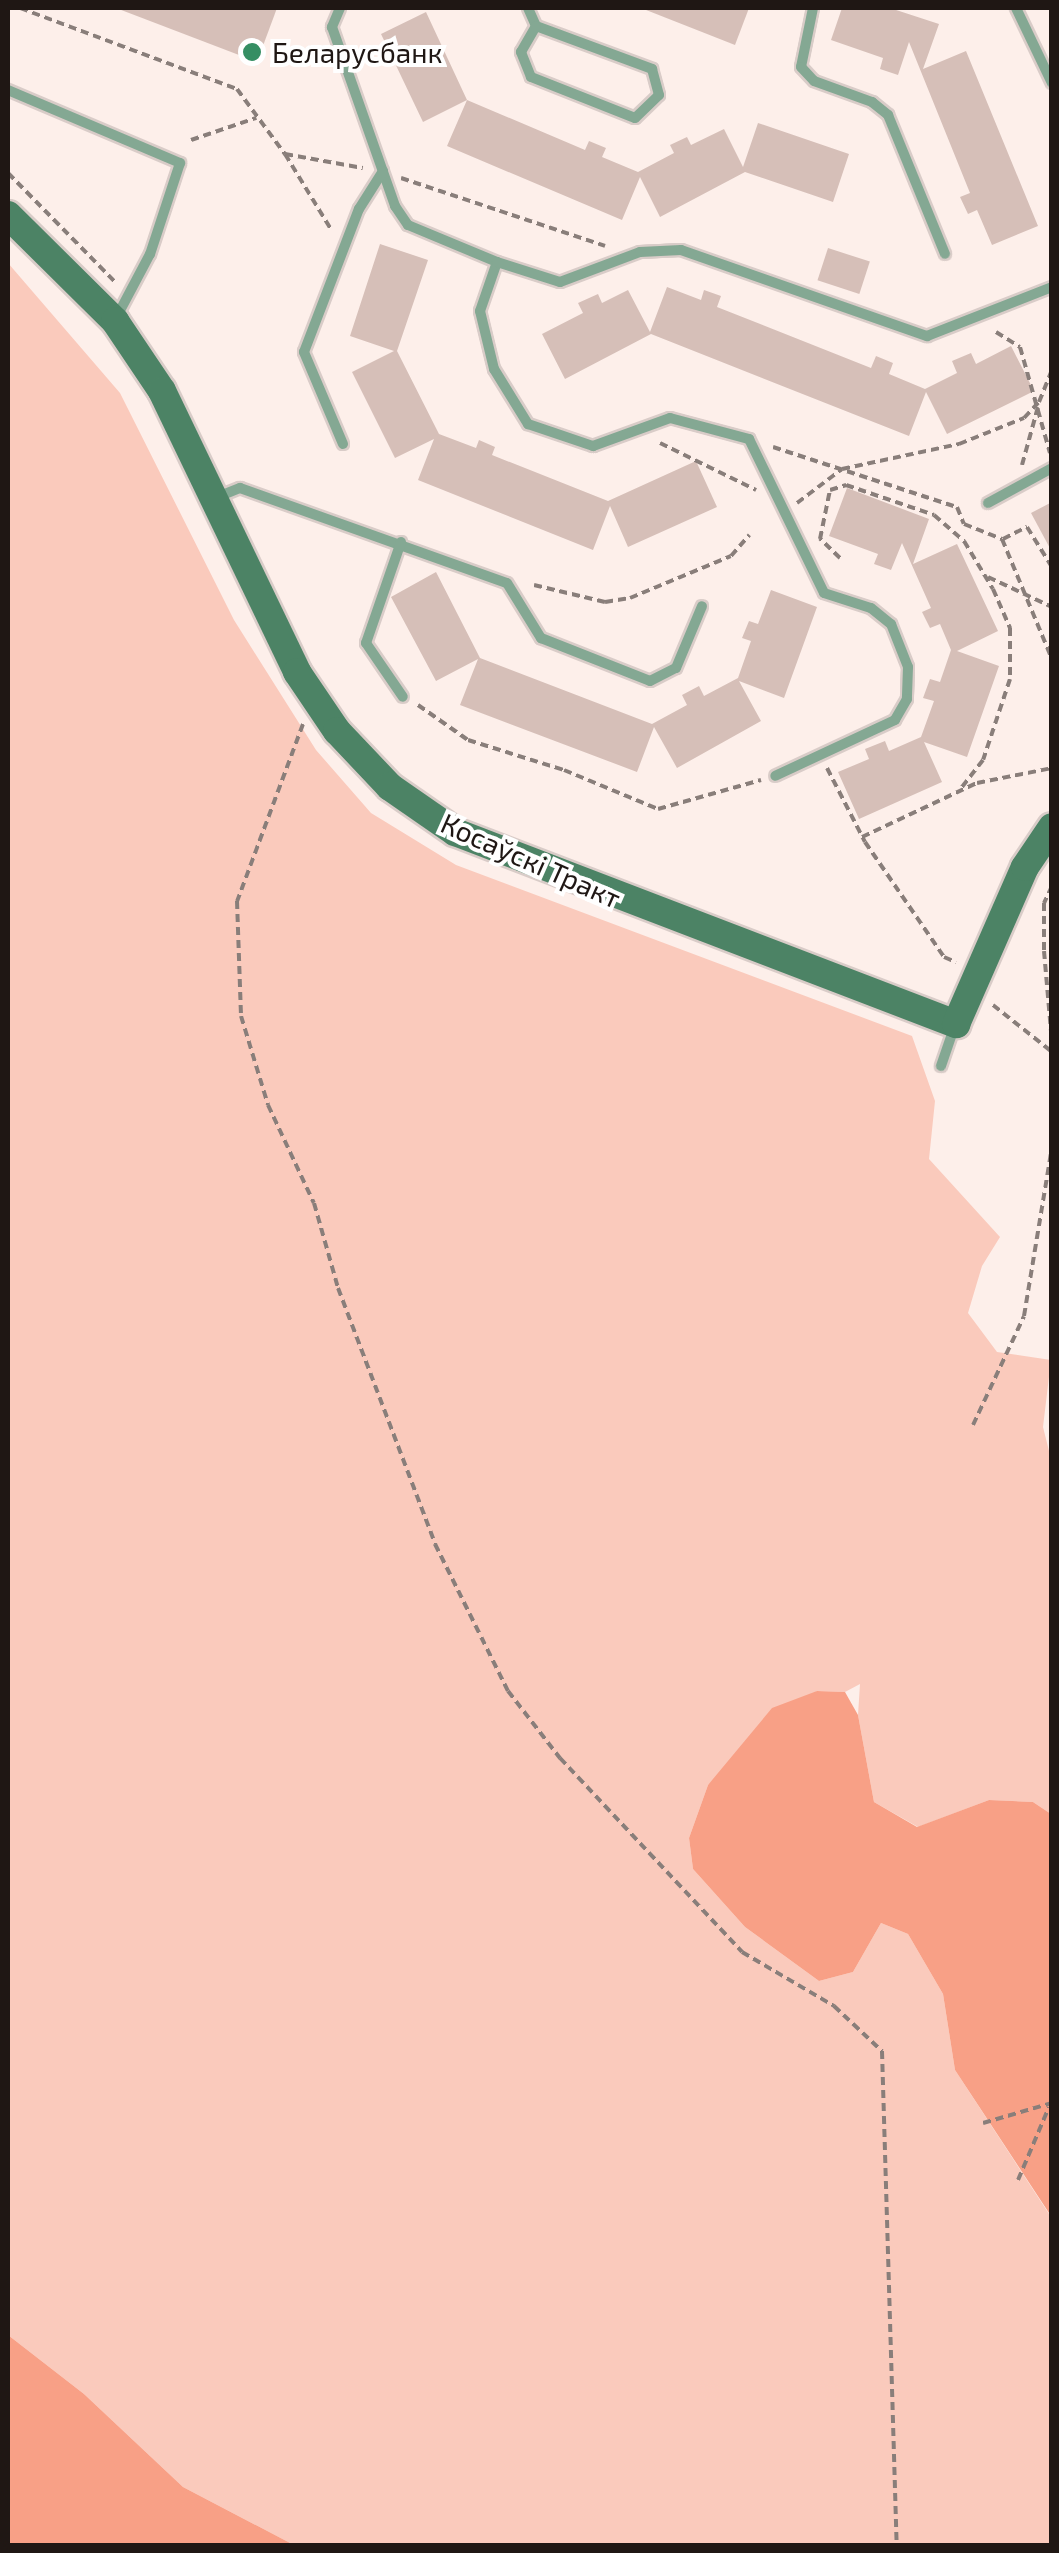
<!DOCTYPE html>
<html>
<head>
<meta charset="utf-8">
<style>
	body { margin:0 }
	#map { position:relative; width:1059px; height:2553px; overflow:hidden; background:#fdefea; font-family:"Exo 2",sans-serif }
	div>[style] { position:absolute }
	.green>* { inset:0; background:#facabc }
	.forest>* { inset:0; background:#f8a086 }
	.building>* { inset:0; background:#d6bfb8; transform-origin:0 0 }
	.path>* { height:4px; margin-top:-2px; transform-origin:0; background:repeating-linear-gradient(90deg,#897e7a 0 8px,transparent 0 13px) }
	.roads { filter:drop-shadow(2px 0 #d9ccc8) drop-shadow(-2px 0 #d9ccc8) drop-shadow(0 2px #d9ccc8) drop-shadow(0 -2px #d9ccc8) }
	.lane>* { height:10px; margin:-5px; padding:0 5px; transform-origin:5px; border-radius:5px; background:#84a893 }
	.secondary>* { height:28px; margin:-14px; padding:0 14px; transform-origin:14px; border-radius:14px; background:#4c8365 }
	.dots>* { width:28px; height:28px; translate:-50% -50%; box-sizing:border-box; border:5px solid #fff; border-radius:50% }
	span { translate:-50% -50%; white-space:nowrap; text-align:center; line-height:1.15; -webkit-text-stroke:8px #fff; paint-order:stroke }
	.poi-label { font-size:28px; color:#1f1714 }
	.left { translate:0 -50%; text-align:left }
	.street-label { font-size:28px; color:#1f1714 }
	.frame { position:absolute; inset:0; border:10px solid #1f1714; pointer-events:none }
</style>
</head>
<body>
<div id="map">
	<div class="green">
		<i style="clip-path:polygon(8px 263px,120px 393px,234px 620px,316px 750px,371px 813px,456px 865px,912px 1036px,935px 1101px,929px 1159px,1000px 1237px,982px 1266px,968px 1313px,997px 1352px,1051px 1360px,1043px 1427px,1052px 1463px,1051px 1814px,1033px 1802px,989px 1800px,918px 1827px,874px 1802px,858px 1715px,860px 1684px,845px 1692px,817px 1691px,708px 1785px,689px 1838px,693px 1869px,745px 1927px,819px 1981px,853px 1972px,881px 1923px,908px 1934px,943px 1994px,955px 2070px,1051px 2217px,1051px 2545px,294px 2545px,183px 2487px,84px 2394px,8px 2335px)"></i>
	</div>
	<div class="forest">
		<i style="clip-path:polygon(817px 1691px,845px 1692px,858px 1715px,874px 1802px,917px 1827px,989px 1800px,1033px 1802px,1051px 1814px,1051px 2216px,955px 2070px,943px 1994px,908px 1934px,881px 1923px,853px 1972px,819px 1981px,745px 1927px,693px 1869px,689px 1838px,708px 1785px,772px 1708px)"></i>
		<i style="clip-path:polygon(8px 2335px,84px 2394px,183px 2487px,294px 2545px,8px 2545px)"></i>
	</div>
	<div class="building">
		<i style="clip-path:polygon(116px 8px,277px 8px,257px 62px)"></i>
		<i style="clip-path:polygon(641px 8px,749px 8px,735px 45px)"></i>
		<i style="clip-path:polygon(842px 8px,890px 8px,939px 24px,923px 69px,966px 51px,1038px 226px,992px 245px,977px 210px,968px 214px,960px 197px,970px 193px,909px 42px,898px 75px,880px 69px,883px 58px,831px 40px)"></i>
		<i style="clip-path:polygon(426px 12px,467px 100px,585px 150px,589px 141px,606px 148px,602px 157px,638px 172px,674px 153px,670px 145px,687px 137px,691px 145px,724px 129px,743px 167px,758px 123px,849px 154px,833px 202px,745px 172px,660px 217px,640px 177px,622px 220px,447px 146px,467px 100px,423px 122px,381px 34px)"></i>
		<i style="clip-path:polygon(380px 244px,428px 260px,397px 351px,439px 434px,476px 448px,479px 440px,495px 447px,492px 455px,608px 501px,696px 461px,717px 507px,628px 547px,610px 506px,593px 550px,418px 480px,434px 439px,395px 458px,352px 372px,394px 351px,350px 336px)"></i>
		<i style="left:828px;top:248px;width:44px;height:34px;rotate:18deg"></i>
		<i style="clip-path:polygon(667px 287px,701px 300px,704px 290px,721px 296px,717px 307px,871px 368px,876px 356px,893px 363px,889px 374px,925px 389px,957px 373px,952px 361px,971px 353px,976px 364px,1011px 346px,1034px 391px,947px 434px,926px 392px,909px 436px,651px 334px,565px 379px,542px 334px,583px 313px,578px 303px,598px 294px,602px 303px,628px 290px,650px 332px)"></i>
		<i style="clip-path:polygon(847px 488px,929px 519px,913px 564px,957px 544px,998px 631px,957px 651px,999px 666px,967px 757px,924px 742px,942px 782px,859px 819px,838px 772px,869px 759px,865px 749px,885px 741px,889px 751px,921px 737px,934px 701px,923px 698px,930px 679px,940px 682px,951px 650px,940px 624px,930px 628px,922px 612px,931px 608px,902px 543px,891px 570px,874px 564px,878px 554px,829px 536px)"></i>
		<i style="clip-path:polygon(1052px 502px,1052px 552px,1031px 513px)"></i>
		<i style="clip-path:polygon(436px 572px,480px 658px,652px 724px,687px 705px,682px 695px,699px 686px,704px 696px,738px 678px,751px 641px,742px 638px,749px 621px,758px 624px,771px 590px,817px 607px,784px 698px,739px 681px,761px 721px,677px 768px,654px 727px,637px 772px,460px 705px,478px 659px,436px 681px,391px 597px)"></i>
	</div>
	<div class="path">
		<i style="left:20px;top:8px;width:232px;rotate:20.5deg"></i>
		<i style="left:237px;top:89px;width:81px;rotate:53.6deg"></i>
		<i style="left:285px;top:154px;width:79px;rotate:10.2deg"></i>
		<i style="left:191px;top:140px;width:69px;rotate:-18.7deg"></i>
		<i style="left:285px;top:154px;width:90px;rotate:58.6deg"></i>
		<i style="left:8px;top:173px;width:154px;rotate:45.5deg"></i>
		<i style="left:401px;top:178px;width:215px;rotate:18.4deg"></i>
		<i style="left:996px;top:332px;width:28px;rotate:32deg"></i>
		<i style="left:1020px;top:347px;width:110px;rotate:74.2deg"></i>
		<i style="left:660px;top:443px;width:107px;rotate:26.1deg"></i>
		<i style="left:773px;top:447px;width:194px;rotate:18.1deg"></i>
		<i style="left:957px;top:507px;width:18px;rotate:68deg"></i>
		<i style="left:964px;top:524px;width:41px;rotate:21.5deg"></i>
		<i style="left:1002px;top:539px;width:130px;rotate:67.4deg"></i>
		<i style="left:1022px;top:465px;width:60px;rotate:-74.6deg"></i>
		<i style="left:797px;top:503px;width:56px;rotate:-37.1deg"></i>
		<i style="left:842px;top:469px;width:120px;rotate:-12.1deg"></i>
		<i style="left:959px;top:444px;width:70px;rotate:-21.8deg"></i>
		<i style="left:1024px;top:418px;width:22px;rotate:-47deg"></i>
		<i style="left:1039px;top:402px;width:35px;rotate:-68deg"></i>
		<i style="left:1003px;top:539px;width:27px;rotate:-27deg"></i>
		<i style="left:1027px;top:527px;width:47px;rotate:58deg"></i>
		<i style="left:840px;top:558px;width:28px;rotate:-136deg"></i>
		<i style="left:820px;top:539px;width:50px;rotate:-78.5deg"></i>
		<i style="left:830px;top:490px;width:17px;rotate:-17deg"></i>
		<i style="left:846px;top:485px;width:93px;rotate:18.8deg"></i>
		<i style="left:934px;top:515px;width:40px;rotate:41deg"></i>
		<i style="left:964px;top:541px;width:56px;rotate:58.9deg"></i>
		<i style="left:993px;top:589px;width:43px;rotate:66.4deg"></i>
		<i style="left:1010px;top:628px;width:51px;rotate:90deg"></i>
		<i style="left:1010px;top:679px;width:85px;rotate:108.4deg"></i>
		<i style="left:983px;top:760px;width:37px;rotate:128deg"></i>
		<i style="left:988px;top:577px;width:71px;rotate:25.1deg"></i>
		<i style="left:534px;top:585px;width:73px;rotate:13.5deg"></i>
		<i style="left:605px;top:602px;width:25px;rotate:-9deg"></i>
		<i style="left:630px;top:598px;width:109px;rotate:-22.6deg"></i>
		<i style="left:731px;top:556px;width:28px;rotate:-49deg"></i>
		<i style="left:418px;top:705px;width:61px;rotate:35deg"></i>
		<i style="left:468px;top:740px;width:101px;rotate:17.4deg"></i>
		<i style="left:564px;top:770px;width:102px;rotate:22.5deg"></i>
		<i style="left:658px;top:809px;width:107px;rotate:-15.7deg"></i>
		<i style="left:303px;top:724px;width:189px;rotate:110.4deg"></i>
		<i style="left:237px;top:901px;width:115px;rotate:88deg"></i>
		<i style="left:241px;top:1016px;width:93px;rotate:73.1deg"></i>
		<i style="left:268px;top:1105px;width:108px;rotate:64.9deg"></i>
		<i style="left:314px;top:1203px;width:88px;rotate:74.2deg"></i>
		<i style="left:338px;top:1288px;width:274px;rotate:69.2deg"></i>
		<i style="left:435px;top:1544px;width:164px;rotate:63.6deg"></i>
		<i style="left:508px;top:1691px;width:85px;rotate:52.2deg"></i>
		<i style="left:560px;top:1758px;width:266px;rotate:46.8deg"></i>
		<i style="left:742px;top:1952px;width:107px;rotate:30.4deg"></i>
		<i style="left:834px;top:2006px;width:66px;rotate:43.2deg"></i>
		<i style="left:882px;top:2051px;width:495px;rotate:88.3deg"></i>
		<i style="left:827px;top:768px;width:83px;rotate:62.8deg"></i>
		<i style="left:865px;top:842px;width:140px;rotate:55.5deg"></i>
		<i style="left:944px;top:957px;width:13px;rotate:23deg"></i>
		<i style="left:862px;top:837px;width:127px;rotate:-25.2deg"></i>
		<i style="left:977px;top:783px;width:76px;rotate:-11.3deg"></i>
		<i style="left:1052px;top:886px;width:19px;rotate:115deg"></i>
		<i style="left:1044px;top:903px;width:48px;rotate:90deg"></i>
		<i style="left:1044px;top:951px;width:91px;rotate:85deg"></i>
		<i style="left:993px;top:1005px;width:75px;rotate:38.5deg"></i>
		<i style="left:973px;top:1425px;width:120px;rotate:-64.9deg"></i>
		<i style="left:1024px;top:1316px;width:171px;rotate:-80.6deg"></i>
		<i style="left:983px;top:2123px;width:72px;rotate:-16.2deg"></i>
		<i style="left:1018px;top:2180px;width:79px;rotate:-67deg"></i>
	</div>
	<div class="roads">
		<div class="lane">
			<i style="left:340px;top:8px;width:21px;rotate:113deg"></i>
			<i style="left:332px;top:27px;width:190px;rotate:70.6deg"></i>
			<i style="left:395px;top:206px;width:23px;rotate:56deg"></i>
			<i style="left:408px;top:225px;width:96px;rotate:22.6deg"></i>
			<i style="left:497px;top:262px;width:52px;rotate:109.1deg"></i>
			<i style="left:480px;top:311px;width:60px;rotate:76.4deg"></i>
			<i style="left:494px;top:369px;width:65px;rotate:58.3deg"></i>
			<i style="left:528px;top:424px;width:69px;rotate:18.7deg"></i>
			<i style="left:593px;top:446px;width:82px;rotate:-20deg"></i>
			<i style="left:670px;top:418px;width:82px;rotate:14.9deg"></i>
			<i style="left:749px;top:439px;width:171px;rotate:64deg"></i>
			<i style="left:824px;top:593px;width:49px;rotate:17.7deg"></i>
			<i style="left:871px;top:608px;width:26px;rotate:39deg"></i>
			<i style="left:891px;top:624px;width:46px;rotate:68.4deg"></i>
			<i style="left:908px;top:667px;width:32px;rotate:92deg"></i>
			<i style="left:907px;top:699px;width:24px;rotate:120deg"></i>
			<i style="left:895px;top:720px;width:132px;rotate:155deg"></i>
			<i style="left:528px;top:8px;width:20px;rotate:66deg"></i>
			<i style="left:536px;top:26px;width:124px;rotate:20.3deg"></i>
			<i style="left:652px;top:69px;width:27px;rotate:75deg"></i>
			<i style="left:659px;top:95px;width:33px;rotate:136deg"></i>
			<i style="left:635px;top:118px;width:112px;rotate:-158.5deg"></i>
			<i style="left:531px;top:77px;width:27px;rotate:-112deg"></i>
			<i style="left:521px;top:52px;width:30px;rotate:-60deg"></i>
			<i style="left:813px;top:8px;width:60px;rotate:101.5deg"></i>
			<i style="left:801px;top:67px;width:19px;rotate:47deg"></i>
			<i style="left:814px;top:81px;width:62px;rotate:19.9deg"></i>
			<i style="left:872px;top:102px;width:21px;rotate:39deg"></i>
			<i style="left:888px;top:115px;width:150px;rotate:67.7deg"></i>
			<i style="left:1016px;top:8px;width:83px;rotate:64.4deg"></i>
			<i style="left:8px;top:90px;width:187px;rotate:23deg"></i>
			<i style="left:180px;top:163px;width:96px;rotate:108.2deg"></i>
			<i style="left:150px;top:254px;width:75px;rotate:117.9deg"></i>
			<i style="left:497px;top:262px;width:66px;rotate:17.6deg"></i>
			<i style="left:560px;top:282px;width:85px;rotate:-20.6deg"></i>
			<i style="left:640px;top:252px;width:41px;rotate:-2.8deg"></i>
			<i style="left:681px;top:250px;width:261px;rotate:19.3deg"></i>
			<i style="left:927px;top:336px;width:134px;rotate:-21.4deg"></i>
			<i style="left:343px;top:444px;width:100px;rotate:-113deg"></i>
			<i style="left:304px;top:352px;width:153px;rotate:-69deg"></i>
			<i style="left:359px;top:209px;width:45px;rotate:-57.7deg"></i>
			<i style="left:215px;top:498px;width:27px;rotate:-22deg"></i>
			<i style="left:240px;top:488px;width:283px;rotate:19.6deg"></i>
			<i style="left:507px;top:583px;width:65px;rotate:58.3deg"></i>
			<i style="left:541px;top:638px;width:117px;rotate:21.5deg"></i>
			<i style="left:650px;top:681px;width:29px;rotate:-27deg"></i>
			<i style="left:676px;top:668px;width:67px;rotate:-67.2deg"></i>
			<i style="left:988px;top:503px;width:73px;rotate:-28.7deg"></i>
			<i style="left:401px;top:542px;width:107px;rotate:109.1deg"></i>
			<i style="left:366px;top:643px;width:65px;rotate:55.6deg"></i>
			<i style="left:941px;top:1066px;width:43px;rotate:-71.1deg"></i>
		</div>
		<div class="secondary">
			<i style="left:8px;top:215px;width:151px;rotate:44.7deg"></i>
			<i style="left:115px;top:321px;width:84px;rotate:56.1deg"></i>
			<i style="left:162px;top:391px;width:312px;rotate:64.3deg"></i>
			<i style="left:297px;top:672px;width:71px;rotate:55.9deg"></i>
			<i style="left:337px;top:731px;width:77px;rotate:46.6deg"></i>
			<i style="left:390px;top:787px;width:79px;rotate:34.7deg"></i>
			<i style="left:455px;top:832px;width:537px;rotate:20.97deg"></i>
			<i style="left:956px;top:1024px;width:171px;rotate:-66.3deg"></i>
			<i style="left:1025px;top:867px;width:48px;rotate:-56deg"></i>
		</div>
	</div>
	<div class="dots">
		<i style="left:252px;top:52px;background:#358e63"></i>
	</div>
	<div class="poi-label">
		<span class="left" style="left:272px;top:52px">Беларусбанк</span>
	</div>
	<div class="street-label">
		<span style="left:531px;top:860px;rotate:24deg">Косаўскі Тракт</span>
	</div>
	<div class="frame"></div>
</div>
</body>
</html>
